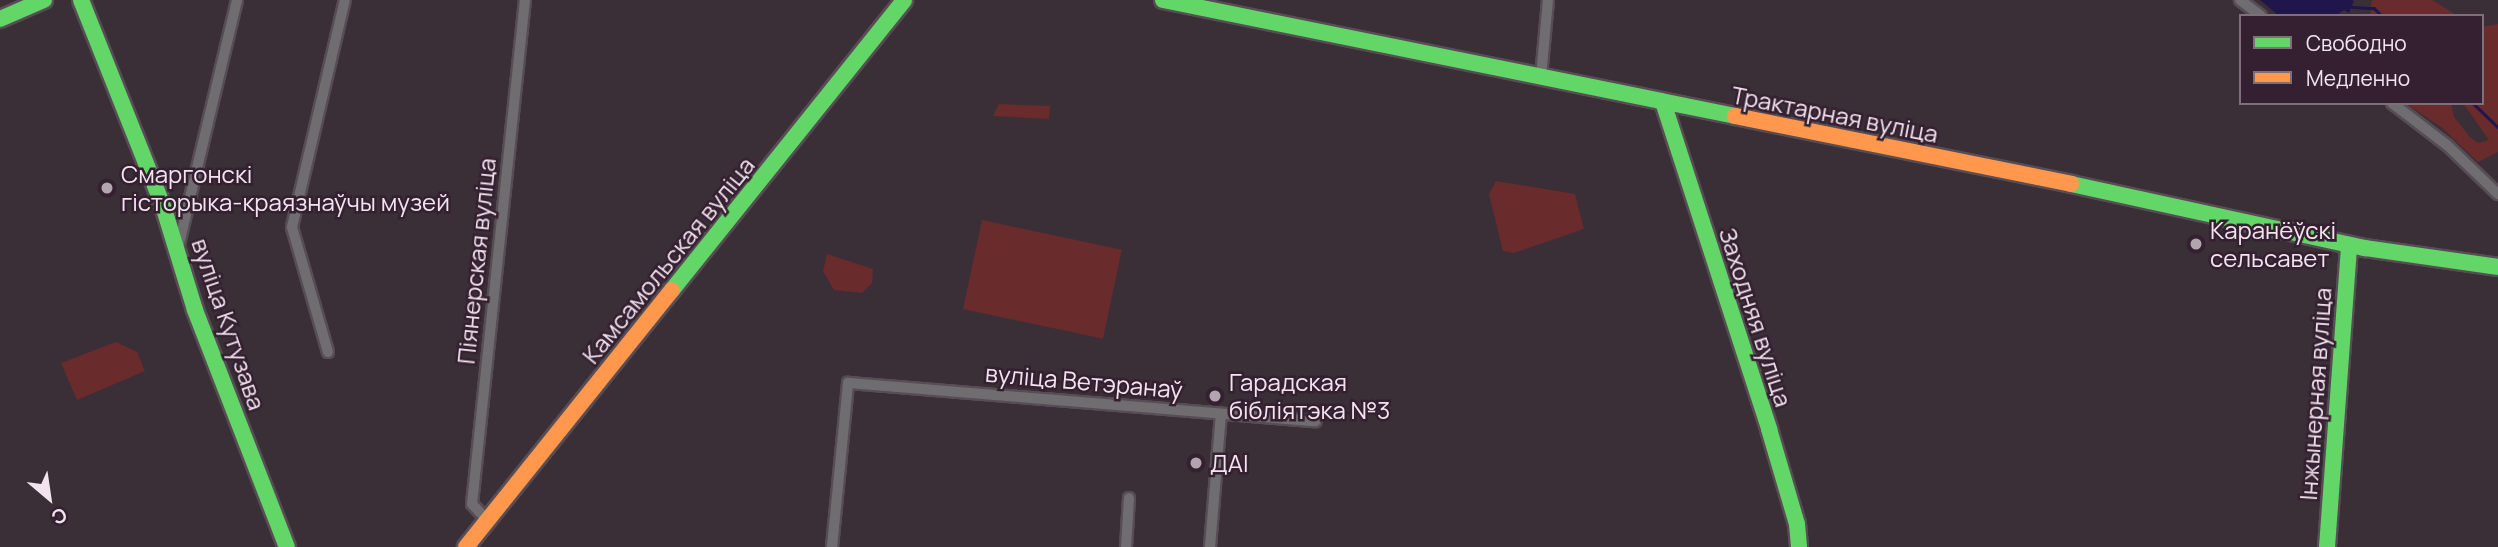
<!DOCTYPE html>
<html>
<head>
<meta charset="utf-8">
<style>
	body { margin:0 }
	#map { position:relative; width:2498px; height:547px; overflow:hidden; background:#3a2f37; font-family:Manrope,sans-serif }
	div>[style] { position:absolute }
	.green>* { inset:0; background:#692b2c; transform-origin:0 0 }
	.water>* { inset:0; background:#21164c }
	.stream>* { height:2.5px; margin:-1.25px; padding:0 1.25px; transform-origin:1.25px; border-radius:1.25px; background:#21164c }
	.roads { filter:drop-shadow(2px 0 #574d54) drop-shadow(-2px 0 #574d54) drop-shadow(0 2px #574d54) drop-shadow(0 -2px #574d54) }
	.street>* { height:10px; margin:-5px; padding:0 5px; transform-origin:5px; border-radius:5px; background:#706d71 }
	.fast>* { height:16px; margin:-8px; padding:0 8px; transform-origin:8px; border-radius:8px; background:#63d668 }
	.slow>* { height:16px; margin:-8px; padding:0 8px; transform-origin:8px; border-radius:8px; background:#ff974d }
	.dots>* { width:19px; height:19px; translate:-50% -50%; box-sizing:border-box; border:4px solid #342030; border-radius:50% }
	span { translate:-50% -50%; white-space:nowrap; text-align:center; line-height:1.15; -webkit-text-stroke:5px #342030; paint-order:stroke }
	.street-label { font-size:24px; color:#f2e4ef }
	.poi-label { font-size:24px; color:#f2e4ef }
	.left { translate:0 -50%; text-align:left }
	.legend { position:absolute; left:2239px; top:14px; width:245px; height:91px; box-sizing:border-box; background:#342030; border:2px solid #806e7c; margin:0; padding:9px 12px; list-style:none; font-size:21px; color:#f2e4ef }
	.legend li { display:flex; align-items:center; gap:14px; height:35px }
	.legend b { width:35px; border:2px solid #806e7c }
	.north { position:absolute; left:14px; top:463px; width:70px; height:70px; -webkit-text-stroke:5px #342030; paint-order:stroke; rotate:151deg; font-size:19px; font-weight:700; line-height:28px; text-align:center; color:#f2e4ef }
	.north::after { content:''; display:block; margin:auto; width:24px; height:32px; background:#f2e4ef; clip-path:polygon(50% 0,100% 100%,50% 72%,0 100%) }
</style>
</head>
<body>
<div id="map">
	<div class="green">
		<i style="clip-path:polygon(2372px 0,2432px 0,2458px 16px,2370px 16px)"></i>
		<i style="clip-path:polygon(2498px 24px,2498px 152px,2478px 162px,2441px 127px,2405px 103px,2451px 103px,2454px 117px,2470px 137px,2478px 143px,2489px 140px,2463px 103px,2482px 103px,2482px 27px)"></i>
		<i style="clip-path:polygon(999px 104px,1050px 106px,1049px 119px,993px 116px)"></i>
		<i style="clip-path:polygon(1496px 181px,1575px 194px,1584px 229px,1514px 253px,1503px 251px,1489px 194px)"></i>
		<i style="left:982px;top:220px;width:143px;height:91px;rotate:12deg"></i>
		<i style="clip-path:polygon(827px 254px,873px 269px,872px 283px,862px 293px,834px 290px,823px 271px)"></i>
		<i style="clip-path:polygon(116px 342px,137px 352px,145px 371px,77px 400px,61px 363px)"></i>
	</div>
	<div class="water">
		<i style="clip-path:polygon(2260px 0,2352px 0,2354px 1px,2349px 13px,2344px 10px,2335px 16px,2279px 16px)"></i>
	</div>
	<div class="stream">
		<i style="left:2352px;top:7px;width:22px;rotate:3deg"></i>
		<i style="left:2374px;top:8px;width:11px;rotate:45deg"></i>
		<i style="left:2473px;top:103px;width:35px;rotate:44deg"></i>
	</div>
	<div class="roads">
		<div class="street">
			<i style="left:2240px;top:0;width:26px;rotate:37deg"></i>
			<i style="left:1541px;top:77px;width:77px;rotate:-84.8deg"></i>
			<i style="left:2392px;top:103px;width:69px;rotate:37.4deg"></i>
			<i style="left:2447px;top:145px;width:71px;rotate:43.9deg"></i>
			<i style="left:178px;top:248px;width:255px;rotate:-76.6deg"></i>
			<i style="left:328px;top:352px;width:130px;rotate:-106.1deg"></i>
			<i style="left:292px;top:227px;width:233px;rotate:-76.9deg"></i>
			<i style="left:487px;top:520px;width:22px;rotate:-133deg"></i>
			<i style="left:472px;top:504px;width:507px;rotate:-84deg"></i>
			<i style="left:832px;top:547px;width:165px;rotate:-84.4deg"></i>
			<i style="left:848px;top:383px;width:469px;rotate:4.7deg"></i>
			<i style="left:1126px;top:547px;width:49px;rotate:-86.5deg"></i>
			<i style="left:1210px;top:547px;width:133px;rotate:-85.3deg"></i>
		</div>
		<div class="fast">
			<i style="left:81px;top:0;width:225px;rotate:68.3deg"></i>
			<i style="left:164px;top:209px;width:106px;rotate:72.9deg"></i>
			<i style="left:195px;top:310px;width:254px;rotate:68.8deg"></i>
			<i style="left:1163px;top:0;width:584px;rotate:11.46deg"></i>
			<i style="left:0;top:19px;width:48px;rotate:-23.4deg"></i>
			<i style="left:1663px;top:102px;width:344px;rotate:72deg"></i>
			<i style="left:1769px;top:429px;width:99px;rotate:73.6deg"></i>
			<i style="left:1797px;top:524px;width:23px;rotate:85deg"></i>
			<i style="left:2071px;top:184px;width:301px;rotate:12.3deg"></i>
			<i style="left:2365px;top:248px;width:134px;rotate:8.1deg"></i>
			<i style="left:672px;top:290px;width:371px;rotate:-51.3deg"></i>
			<i style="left:2327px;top:547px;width:303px;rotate:-85.8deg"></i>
		</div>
		<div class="slow">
			<i style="left:1735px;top:116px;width:343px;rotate:11.4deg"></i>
			<i style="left:466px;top:547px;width:329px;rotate:-51.3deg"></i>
		</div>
	</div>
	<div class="dots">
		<i style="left:107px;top:188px;background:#b2a5af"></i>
		<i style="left:2196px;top:244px;background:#b2a5af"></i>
		<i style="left:1215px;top:396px;background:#b2a5af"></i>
		<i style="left:1196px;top:463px;background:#b2a5af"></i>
	</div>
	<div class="street-label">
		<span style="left:1835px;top:114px;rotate:11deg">Трактарная вуліца</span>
		<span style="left:668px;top:260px;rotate:-51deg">Камсамольская вуліца</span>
		<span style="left:476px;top:261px;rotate:-84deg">Піянерская вуліца</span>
		<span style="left:1756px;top:317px;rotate:72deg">Заходняя вуліца</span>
		<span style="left:229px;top:324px;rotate:71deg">вуліца Кутузава</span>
		<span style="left:1084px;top:381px;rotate:5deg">вуліца Ветэранаў</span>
		<span style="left:2315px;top:394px;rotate:-86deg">Інжынерная вуліца</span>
	</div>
	<div class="poi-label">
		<span class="left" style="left:121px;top:188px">Смаргонскі<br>гісторыка-краязнаўчы музей</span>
		<span class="left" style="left:2210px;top:244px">Каранёўскі<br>сельсавет</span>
		<span class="left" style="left:1229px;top:396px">Гарадская<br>бібліятэка №3</span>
		<span class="left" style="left:1210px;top:463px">ДАІ</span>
	</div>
	<ul class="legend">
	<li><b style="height:9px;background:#63d668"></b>Свободно</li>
	<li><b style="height:9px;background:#ff974d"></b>Медленно</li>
	</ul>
	<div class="north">С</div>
</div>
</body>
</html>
